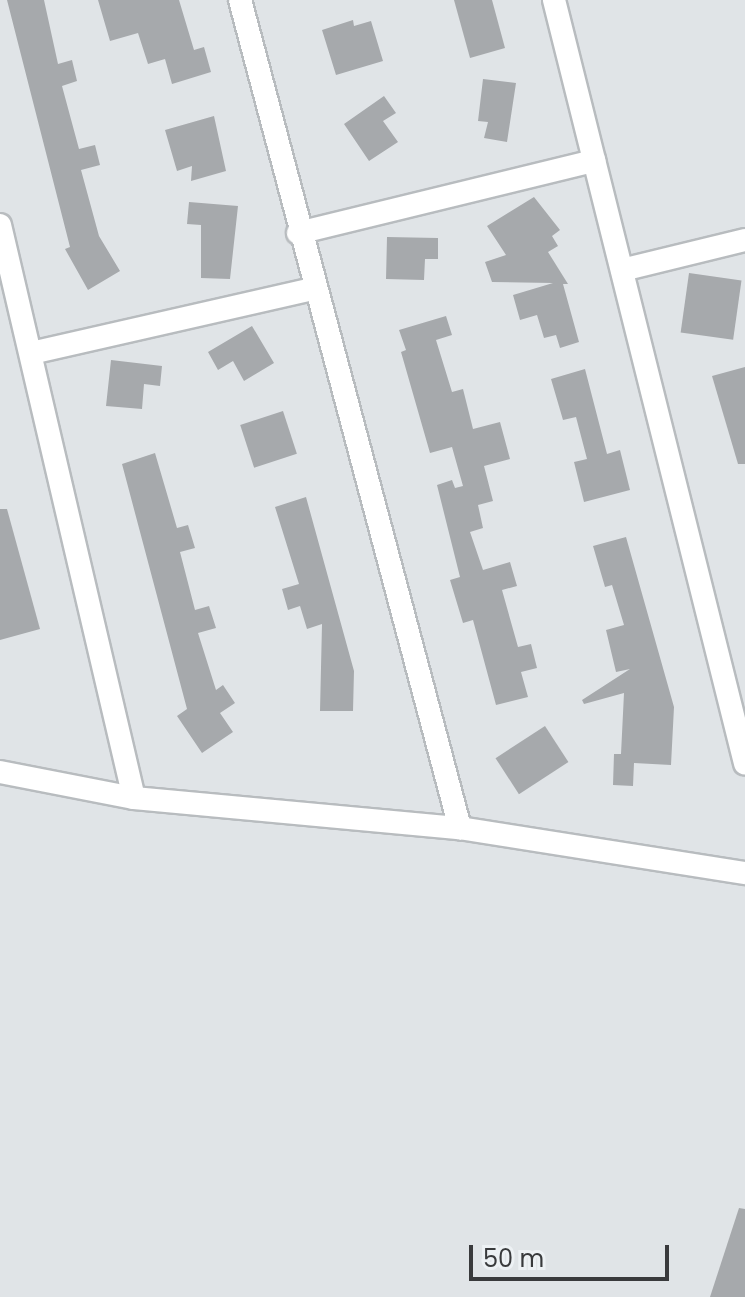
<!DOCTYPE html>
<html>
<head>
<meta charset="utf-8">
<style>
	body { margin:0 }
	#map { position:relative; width:745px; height:1297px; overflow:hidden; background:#e0e4e7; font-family:Poppins,sans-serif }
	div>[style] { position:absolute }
	.building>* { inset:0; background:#a6a9ac; transform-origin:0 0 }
	.roads { filter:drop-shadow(2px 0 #b8bcbf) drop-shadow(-2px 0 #b8bcbf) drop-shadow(0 2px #b8bcbf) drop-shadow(0 -2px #b8bcbf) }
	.street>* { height:22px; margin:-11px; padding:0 11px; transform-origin:11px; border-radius:11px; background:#fff }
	span { translate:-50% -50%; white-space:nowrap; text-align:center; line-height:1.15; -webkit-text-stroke:8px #edf1f4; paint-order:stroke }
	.scale { position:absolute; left:469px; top:1245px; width:200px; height:36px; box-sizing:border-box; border:4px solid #393a3c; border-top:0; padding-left:10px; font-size:24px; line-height:28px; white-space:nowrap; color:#393a3c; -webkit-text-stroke:6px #edf1f4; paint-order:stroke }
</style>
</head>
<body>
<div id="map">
	<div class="building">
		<i style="clip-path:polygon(7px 0,44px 0,58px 64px,72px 60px,77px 81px,62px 86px,79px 149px,95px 145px,100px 165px,81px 170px,99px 236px,120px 271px,88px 290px,65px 249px,70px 247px)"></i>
		<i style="clip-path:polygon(98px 0,179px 0,194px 50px,204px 47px,211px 72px,172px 84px,165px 59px,148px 64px,138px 33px,110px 41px)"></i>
		<i style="clip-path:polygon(454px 0,492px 0,505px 48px,470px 58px)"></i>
		<i style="clip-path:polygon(353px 20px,354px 26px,371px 21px,383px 61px,336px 75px,322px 30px)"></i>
		<i style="clip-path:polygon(483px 79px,516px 83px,507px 142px,484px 138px,488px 122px,478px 121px)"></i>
		<i style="clip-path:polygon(384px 96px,396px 113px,383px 121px,398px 142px,369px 161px,344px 124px)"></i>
		<i style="clip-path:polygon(214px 116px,226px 171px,191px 181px,192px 166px,177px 171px,165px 130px)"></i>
		<i style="clip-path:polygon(534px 197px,560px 230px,552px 236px,558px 246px,548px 252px,568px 284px,563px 284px,579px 342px,560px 348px,556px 335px,544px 338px,537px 315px,520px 320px,513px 295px,553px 283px,492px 282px,485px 262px,506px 255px,487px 226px)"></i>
		<i style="clip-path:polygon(189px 202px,238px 206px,230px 279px,201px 278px,201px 225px,187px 224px)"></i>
		<i style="clip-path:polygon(387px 237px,438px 238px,438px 259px,425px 259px,424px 280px,386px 279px)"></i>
		<i style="left:689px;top:273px;width:53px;height:60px;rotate:8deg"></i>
		<i style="clip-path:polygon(446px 316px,452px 335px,436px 340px,452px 392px,463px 389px,473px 429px,500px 422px,510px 459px,484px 466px,493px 501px,478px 505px,483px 528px,470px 532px,483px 570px,510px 562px,517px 586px,502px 590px,518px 647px,531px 644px,537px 668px,521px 672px,528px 697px,496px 705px,473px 620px,463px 623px,450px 580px,460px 577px,437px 485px,452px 480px,455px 488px,463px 486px,452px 447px,430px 453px,401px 352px,406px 350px,399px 330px)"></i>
		<i style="clip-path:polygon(252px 326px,274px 363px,244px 381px,233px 361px,218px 370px,208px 352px)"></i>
		<i style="clip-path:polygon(111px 360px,162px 366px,160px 386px,144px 384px,142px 409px,106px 406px)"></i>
		<i style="clip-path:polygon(745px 367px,745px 464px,738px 464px,712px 376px)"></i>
		<i style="clip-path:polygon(585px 369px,607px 454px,620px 450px,630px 490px,584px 502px,574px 462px,587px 459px,576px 417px,563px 420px,551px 379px)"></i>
		<i style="left:283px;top:411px;width:45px;height:45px;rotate:72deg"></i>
		<i style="clip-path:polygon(155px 453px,177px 528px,188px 525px,195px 548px,180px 552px,195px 610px,209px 606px,216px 628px,198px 633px,216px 690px,223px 685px,235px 703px,220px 713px,233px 732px,202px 753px,177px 716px,187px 709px,122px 464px)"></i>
		<i style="clip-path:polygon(306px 497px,354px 671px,353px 711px,320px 711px,322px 624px,307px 629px,300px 606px,288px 610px,282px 589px,299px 584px,275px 507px)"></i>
		<i style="clip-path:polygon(0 509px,7px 509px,40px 629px,0 640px)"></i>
		<i style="clip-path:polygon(626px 537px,674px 707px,671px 765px,634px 763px,633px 786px,613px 785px,614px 754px,621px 754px,624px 693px,584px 704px,582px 700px,630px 669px,616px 672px,606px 630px,624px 625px,612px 585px,605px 587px,593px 546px)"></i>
		<i style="left:545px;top:726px;width:43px;height:59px;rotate:57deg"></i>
		<i style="clip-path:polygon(739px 1208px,745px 1209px,745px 1297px,710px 1297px)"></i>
	</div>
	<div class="roads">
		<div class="street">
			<i style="left:240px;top:0;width:857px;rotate:75.12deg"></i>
			<i style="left:554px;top:0;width:787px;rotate:75.95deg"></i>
			<i style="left:0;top:225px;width:588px;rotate:76.84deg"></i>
			<i style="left:298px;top:233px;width:305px;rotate:-13.7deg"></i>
			<i style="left:622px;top:270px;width:127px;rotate:-13.7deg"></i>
			<i style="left:31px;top:353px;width:289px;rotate:-12.8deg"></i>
			<i style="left:0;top:772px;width:136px;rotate:11deg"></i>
			<i style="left:134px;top:798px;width:327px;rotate:5.3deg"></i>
			<i style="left:460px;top:828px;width:289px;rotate:9deg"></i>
		</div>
	</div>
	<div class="scale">50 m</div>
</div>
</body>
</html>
